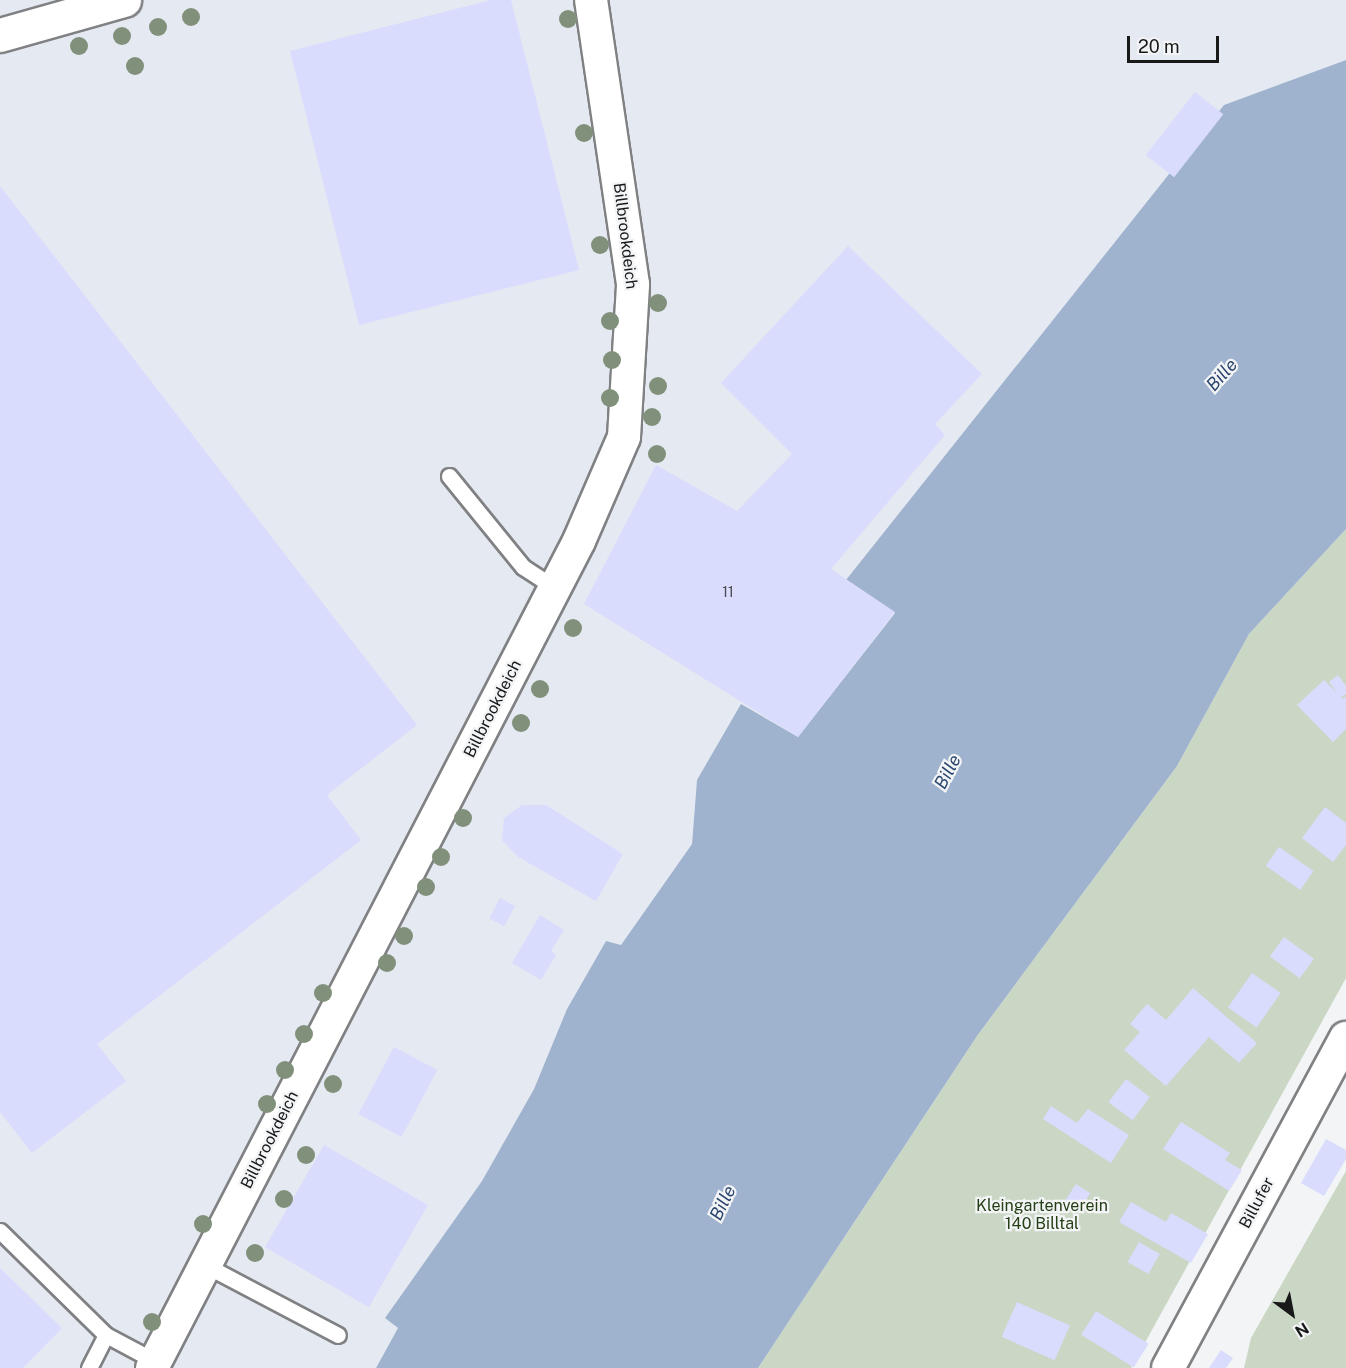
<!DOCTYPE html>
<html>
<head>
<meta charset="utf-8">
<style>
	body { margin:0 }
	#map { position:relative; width:1346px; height:1368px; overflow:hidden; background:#f3f4f6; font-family:"Public Sans",sans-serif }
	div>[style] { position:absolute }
	.built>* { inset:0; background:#e5e9f2 }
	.green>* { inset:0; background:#cad7c5 }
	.water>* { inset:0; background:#9fb2ce }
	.building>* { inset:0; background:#d9dcfd; transform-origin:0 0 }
	.roads { filter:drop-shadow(2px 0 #808183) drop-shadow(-2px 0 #808183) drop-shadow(0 2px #808183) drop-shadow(0 -2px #808183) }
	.service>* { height:15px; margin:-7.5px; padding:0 7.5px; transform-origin:7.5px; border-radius:7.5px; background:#fff }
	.minor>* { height:32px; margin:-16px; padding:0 16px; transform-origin:16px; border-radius:16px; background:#fff }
	.tertiary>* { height:33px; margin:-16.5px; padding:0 16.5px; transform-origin:16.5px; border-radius:16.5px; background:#fff }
	.trees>* { width:18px; height:18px; margin:-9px; border-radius:50%; background:#81907a }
	span { translate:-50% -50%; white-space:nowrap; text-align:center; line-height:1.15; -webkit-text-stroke:4.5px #f3f4f6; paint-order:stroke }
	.number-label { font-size:14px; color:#494a53 }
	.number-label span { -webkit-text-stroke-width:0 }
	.street-label { font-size:16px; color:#19191a }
	.park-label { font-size:16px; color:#243f15 }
	.water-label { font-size:18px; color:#2b466e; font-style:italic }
	.north { position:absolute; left:1262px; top:1284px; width:60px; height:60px; -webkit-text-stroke:4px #f3f4f6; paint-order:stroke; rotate:148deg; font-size:16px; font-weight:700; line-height:24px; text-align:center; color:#19191a }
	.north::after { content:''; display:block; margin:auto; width:21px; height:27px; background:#19191a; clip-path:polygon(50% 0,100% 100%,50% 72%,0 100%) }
	.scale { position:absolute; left:1127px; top:36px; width:92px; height:27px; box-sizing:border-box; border:3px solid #19191a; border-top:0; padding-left:8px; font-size:18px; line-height:21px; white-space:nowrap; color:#19191a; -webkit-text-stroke:4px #f3f4f6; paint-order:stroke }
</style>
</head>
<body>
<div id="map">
	<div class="built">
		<i style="clip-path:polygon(0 0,1346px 0,1346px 60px,1224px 105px,895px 612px,798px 737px,742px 705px,697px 780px,692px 844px,621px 945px,606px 941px,567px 1009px,534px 1089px,482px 1181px,385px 1318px,398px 1328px,376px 1368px,0 1368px)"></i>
	</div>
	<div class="green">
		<i style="clip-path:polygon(1346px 529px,1346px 978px,1131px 1368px,758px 1368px,977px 1036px,1177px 766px,1249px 634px)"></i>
		<i style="clip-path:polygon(1346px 1171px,1346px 1368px,1244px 1368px,1251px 1338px)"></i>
	</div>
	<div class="water">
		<i style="clip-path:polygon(1346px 60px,1346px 529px,1249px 634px,1177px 766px,977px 1036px,758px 1368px,376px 1368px,398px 1328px,385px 1318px,482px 1181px,534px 1089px,567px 1009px,606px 941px,621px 945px,692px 844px,697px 780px,741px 704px,798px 737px,895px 613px,846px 580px,1224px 105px)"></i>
	</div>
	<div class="building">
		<i style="clip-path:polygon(491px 0,511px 0,579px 270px,359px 325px,290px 51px)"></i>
		<i style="left:1195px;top:92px;width:36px;height:80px;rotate:38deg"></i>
		<i style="clip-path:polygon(0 186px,417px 725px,327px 795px,361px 840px,97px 1044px,126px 1081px,32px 1153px,0 1112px)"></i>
		<i style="clip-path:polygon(848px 246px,982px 374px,935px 424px,945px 435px,831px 569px,895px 612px,798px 737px,584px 604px,656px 465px,737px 511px,792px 454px,721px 383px)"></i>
		<i style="clip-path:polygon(1338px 675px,1346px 686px,1346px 694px,1341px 698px,1329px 682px)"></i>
		<i style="clip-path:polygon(1324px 680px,1343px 699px,1346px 696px,1346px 729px,1333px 742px,1297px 705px)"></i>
		<i style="clip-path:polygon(522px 805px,546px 805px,623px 854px,596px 901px,518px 857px,502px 840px,504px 818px)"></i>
		<i style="clip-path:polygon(1325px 807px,1346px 823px,1346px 845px,1333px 862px,1302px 838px)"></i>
		<i style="left:1279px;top:847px;width:42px;height:23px;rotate:35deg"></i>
		<i style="left:500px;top:898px;width:17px;height:23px;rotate:28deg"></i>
		<i style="clip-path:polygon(540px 915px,564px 930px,551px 951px,556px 955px,541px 980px,512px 963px)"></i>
		<i style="left:1284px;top:937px;width:37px;height:24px;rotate:36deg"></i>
		<i style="left:1252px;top:973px;width:35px;height:42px;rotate:35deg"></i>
		<i style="clip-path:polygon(1193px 988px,1257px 1043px,1239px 1063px,1209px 1037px,1166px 1086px,1124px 1050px,1140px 1032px,1130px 1024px,1147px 1004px,1166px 1020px)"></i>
		<i style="left:394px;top:1047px;width:49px;height:76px;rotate:28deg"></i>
		<i style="left:1126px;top:1079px;width:30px;height:29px;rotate:37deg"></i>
		<i style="clip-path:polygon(1051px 1106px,1077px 1123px,1088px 1109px,1129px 1135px,1111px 1163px,1043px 1119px)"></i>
		<i style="clip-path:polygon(1181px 1122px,1230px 1153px,1225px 1160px,1242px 1170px,1229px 1191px,1163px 1149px)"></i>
		<i style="clip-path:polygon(1326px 1139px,1346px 1150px,1346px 1159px,1324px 1196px,1301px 1183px)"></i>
		<i style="left:324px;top:1145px;width:120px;height:118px;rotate:30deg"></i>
		<i style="left:1076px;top:1184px;width:17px;height:23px;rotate:33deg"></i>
		<i style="clip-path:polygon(1131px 1202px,1166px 1222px,1171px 1213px,1208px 1234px,1191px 1263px,1119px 1222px)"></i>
		<i style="left:1139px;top:1242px;width:24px;height:23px;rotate:30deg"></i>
		<i style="clip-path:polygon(0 1268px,62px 1328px,23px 1368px,0 1368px)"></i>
		<i style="left:1017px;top:1302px;width:58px;height:38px;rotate:24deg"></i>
		<i style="left:1096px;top:1311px;width:62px;height:28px;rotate:32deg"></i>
		<i style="clip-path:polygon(1221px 1350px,1233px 1358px,1226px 1368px,1209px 1368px)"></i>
	</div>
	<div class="roads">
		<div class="service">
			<i style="left:449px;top:476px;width:117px;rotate:50.9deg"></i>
			<i style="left:523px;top:567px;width:38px;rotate:33deg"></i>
			<i style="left:0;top:1231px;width:148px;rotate:44.5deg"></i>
			<i style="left:106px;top:1335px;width:55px;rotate:28deg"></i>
			<i style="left:205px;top:1265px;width:150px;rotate:27.8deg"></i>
			<i style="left:89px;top:1368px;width:37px;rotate:-63deg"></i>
		</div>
		<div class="minor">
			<i style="left:152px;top:1368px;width:931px;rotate:-62.69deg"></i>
			<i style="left:579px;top:541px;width:113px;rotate:-66.6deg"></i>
			<i style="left:624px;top:437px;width:153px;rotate:-86.6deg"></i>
			<i style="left:633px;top:284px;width:287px;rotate:-98.4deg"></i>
			<i style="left:1168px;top:1368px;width:375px;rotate:-61.7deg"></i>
		</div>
		<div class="tertiary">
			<i style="left:0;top:35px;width:129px;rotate:-15.8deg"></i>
		</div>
	</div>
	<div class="trees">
		<i style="left:191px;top:17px"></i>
		<i style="left:568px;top:19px"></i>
		<i style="left:158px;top:27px"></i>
		<i style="left:122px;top:36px"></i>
		<i style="left:79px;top:46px"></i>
		<i style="left:135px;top:66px"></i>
		<i style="left:584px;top:133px"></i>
		<i style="left:600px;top:245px"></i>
		<i style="left:658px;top:303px"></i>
		<i style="left:610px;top:321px"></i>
		<i style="left:612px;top:360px"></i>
		<i style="left:658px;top:386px"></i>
		<i style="left:610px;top:398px"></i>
		<i style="left:652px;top:417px"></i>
		<i style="left:657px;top:454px"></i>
		<i style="left:573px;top:628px"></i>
		<i style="left:540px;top:689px"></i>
		<i style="left:521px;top:723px"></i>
		<i style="left:463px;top:818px"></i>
		<i style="left:441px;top:857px"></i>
		<i style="left:426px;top:887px"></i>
		<i style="left:404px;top:936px"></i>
		<i style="left:387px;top:963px"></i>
		<i style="left:323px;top:993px"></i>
		<i style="left:304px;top:1034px"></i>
		<i style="left:285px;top:1070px"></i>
		<i style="left:333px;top:1084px"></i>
		<i style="left:267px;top:1104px"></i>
		<i style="left:306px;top:1155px"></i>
		<i style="left:284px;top:1199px"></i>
		<i style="left:203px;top:1224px"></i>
		<i style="left:255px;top:1253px"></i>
		<i style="left:152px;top:1322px"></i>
	</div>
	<div class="number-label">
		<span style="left:728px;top:592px">11</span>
	</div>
	<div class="street-label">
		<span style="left:625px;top:236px;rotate:83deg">Billbrookdeich</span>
		<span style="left:493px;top:709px;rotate:-63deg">Billbrookdeich</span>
		<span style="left:270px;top:1140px;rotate:-63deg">Billbrookdeich</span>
		<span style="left:1257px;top:1203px;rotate:-62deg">Billufer</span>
	</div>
	<div class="park-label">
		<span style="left:1042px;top:1215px">Kleingartenverein<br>140 Billtal</span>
	</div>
	<div class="water-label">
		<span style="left:1222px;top:375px;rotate:-48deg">Bille</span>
		<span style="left:948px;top:772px;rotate:-62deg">Bille</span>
		<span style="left:723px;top:1203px;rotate:-64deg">Bille</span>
	</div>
	<div class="north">N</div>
	<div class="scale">20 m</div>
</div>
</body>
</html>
